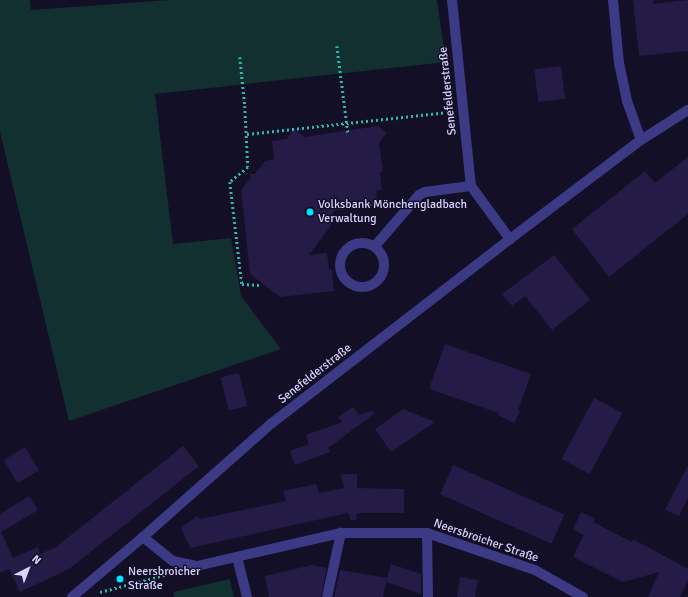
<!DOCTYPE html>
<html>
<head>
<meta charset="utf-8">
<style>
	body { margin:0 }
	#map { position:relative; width:688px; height:597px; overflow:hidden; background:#130f26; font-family:Signika,sans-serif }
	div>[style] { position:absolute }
	.green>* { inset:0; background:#12302f }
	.building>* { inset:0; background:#241b47; transform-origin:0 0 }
	.path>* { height:2.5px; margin-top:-1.25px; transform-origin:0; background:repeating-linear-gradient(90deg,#2fb8b0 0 2px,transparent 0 5px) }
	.minor>* { height:10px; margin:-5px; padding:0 5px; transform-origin:5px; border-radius:5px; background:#3d3a85 }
	.minor>.ring { margin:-5px; padding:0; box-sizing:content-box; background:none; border:10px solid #3d3a85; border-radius:50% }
	.dots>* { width:11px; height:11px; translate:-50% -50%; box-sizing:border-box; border:2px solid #130f26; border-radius:50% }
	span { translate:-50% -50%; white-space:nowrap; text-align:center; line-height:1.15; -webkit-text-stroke:3px #130f26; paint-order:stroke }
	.street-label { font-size:12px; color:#d9d4ff }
	.poi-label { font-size:12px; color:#d9d4ff }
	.left { translate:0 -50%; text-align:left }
	.north { position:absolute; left:8px; top:549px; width:40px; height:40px; -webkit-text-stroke:3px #130f26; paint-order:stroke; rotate:42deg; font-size:11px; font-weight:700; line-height:16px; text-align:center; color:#d9d4ff }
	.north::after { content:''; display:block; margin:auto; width:14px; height:18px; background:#d9d4ff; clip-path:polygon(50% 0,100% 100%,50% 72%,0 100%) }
</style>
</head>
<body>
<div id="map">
	<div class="green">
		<i style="clip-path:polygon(0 0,30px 0,31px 10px,170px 0,437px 0,446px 62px,155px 94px,173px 244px,231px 238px,241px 296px,281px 349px,69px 421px,0 132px)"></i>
		<i style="clip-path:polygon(230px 579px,234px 597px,175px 597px,173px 592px)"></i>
	</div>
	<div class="building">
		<i style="clip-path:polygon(633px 0,653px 0,653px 4px,688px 0,688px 51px,639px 56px)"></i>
		<i style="left:561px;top:66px;width:33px;height:27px;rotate:83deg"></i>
		<i style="clip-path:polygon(378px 126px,387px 133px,379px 142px,383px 171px,380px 172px,382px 190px,376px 191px,378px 205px,333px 211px,333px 223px,309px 255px,327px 253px,329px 270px,332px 269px,334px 291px,280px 297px,250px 274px,241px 190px,251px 178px,250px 174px,255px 174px,265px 161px,274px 159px,272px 141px,287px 139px,294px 128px,304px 137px)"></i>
		<i style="clip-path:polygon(688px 157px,688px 214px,609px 277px,572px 229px,645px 171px,655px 183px)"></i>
		<i style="clip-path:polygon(554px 255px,590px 300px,552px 330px,525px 296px,512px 306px,502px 294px)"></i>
		<i style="clip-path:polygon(445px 344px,531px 374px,518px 410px,520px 412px,514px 423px,498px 415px,499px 413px,429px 389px)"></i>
		<i style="left:239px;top:373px;width:34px;height:19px;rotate:76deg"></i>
		<i style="left:594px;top:398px;width:32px;height:69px;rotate:28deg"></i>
		<i style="clip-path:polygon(353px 407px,359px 415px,372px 411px,374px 414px,328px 448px,330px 452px,295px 465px,290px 451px,309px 444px,306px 435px,342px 422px,338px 417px)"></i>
		<i style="clip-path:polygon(403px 409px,435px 422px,391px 452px,375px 429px)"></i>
		<i style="clip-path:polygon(183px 446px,199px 466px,69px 569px,20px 592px,9px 569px,0 573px,0 514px,29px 496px,38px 510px,1px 532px,13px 558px,38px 547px,40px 554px,56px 547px)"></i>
		<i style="left:25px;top:447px;width:27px;height:25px;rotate:59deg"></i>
		<i style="left:453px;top:465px;width:122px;height:32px;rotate:24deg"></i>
		<i style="clip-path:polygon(688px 465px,688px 498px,679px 516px,665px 510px)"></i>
		<i style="clip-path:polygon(341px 474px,357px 474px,357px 488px,404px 489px,404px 513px,357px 513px,356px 520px,351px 520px,348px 513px,190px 548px,181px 528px,197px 516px,200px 519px,286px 501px,283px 491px,316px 484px,319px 493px,344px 488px)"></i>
		<i style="clip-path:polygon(581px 512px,595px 519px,593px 522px,632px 542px,633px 539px,688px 569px,688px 581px,680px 597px,648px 597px,659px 572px,623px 582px,573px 557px,584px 535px,573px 529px)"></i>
		<i style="clip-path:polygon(391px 564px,421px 574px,421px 594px,386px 582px,383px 597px,334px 597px,340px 570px,387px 578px)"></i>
		<i style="clip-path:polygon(312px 565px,327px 568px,321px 597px,269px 597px,265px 576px)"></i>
		<i style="clip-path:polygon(460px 577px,478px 580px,475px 597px,457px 597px)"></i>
	</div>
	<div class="path">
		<i style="left:337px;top:46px;width:87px;rotate:82.7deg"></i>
		<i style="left:240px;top:57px;width:49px;rotate:84.2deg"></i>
		<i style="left:245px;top:106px;width:61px;rotate:87.2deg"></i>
		<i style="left:248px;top:167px;width:23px;rotate:140deg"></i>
		<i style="left:230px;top:182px;width:103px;rotate:83.3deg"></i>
		<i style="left:242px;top:284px;width:17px;rotate:3deg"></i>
		<i style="left:247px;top:134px;width:205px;rotate:-6.2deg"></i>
		<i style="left:100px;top:592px;width:70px;rotate:-14.8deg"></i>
	</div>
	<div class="minor">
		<i style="left:452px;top:0;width:187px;rotate:84.2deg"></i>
		<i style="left:471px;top:186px;width:66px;rotate:53.7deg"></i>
		<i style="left:613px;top:0;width:63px;rotate:84.6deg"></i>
		<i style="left:619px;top:63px;width:39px;rotate:78deg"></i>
		<i style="left:627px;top:101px;width:41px;rotate:70.3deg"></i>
		<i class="ring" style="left:340px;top:243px;width:34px;height:34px"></i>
		<i style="left:375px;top:246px;width:67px;rotate:-49.2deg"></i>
		<i style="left:419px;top:195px;width:7px;rotate:-27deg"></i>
		<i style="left:425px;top:192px;width:46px;rotate:-7.4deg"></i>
		<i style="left:427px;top:533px;width:64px;rotate:89.1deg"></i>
		<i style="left:143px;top:537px;width:38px;rotate:39deg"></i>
		<i style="left:173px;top:561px;width:25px;rotate:12deg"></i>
		<i style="left:197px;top:566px;width:148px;rotate:-12.9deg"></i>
		<i style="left:341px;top:533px;width:86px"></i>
		<i style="left:427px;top:533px;width:114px;rotate:18.9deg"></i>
		<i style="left:535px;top:570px;width:55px;rotate:29.4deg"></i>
		<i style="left:237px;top:557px;width:41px;rotate:76deg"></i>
		<i style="left:72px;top:597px;width:93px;rotate:-40.2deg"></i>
		<i style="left:143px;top:537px;width:172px;rotate:-41.5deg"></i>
		<i style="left:272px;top:423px;width:301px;rotate:-37.7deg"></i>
		<i style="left:510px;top:239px;width:164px;rotate:-37.1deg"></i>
		<i style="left:641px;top:140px;width:56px;rotate:-32.6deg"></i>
		<i style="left:327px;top:597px;width:66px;rotate:-77.7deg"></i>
	</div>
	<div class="dots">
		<i style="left:310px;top:212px;background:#00e5ff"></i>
		<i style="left:120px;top:579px;background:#00e5ff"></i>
	</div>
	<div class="street-label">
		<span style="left:448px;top:91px;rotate:-96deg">Senefelderstraße</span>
		<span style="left:315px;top:374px;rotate:-38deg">Senefelderstraße</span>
		<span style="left:486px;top:541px;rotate:19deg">Neersbroicher Straße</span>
	</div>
	<div class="poi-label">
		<span class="left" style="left:318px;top:212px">Volksbank Mönchengladbach<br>Verwaltung</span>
		<span class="left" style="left:128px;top:579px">Neersbroicher<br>Straße</span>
	</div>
	<div class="north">N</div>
</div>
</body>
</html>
